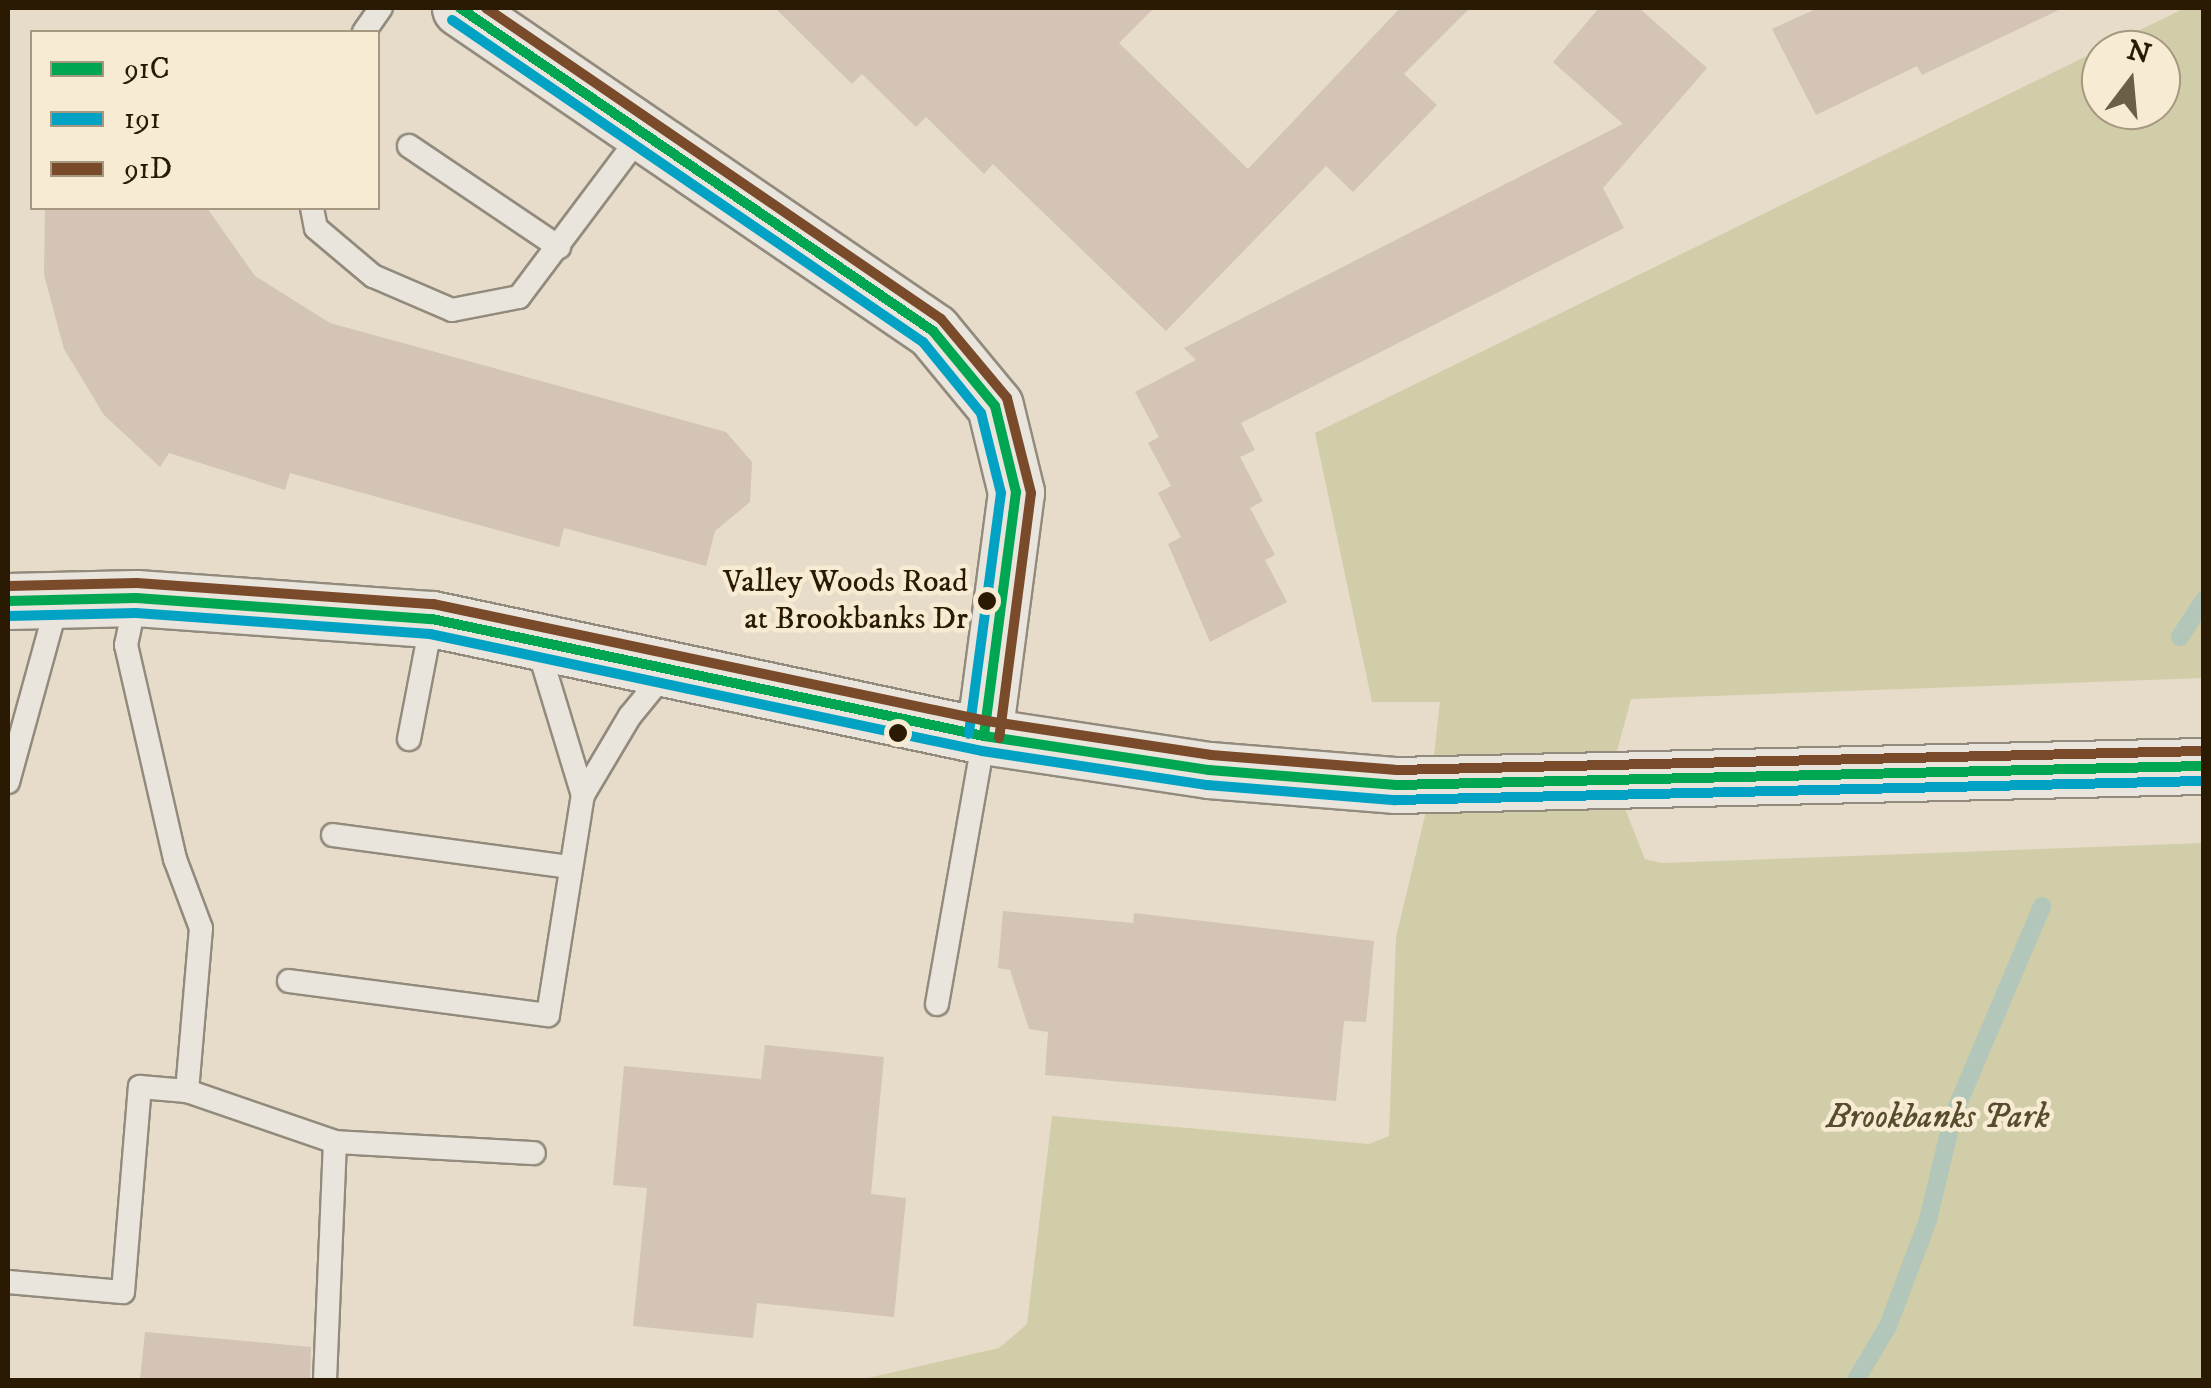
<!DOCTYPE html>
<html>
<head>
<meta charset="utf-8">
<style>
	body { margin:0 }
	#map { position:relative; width:2211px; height:1388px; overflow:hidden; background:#e6dcc9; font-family:"IM FELL DW Pica",serif }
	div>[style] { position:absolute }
	.green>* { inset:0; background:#d1cda8 }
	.stream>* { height:18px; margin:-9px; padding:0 9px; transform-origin:9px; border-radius:9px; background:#b2c6b9 }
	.building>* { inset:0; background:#d3c4b5 }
	.roads { filter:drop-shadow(2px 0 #928b7d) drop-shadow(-2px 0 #928b7d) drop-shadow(0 2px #928b7d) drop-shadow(0 -2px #928b7d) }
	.lane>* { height:22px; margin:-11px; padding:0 11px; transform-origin:11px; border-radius:11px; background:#eae5dc }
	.secondary>* { height:55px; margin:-27.5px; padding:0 27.5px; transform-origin:27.5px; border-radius:27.5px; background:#eae5dc }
	.bus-1>* { height:10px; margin:-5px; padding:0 5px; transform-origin:5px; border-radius:5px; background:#00a651 }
	.bus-2>* { height:10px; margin:-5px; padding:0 5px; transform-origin:5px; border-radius:5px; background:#02a2c4 }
	.bus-3>* { height:10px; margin:-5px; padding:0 5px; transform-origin:5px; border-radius:5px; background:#7a4b2a }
	.dots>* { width:28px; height:28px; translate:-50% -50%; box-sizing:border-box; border:5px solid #f7ebd3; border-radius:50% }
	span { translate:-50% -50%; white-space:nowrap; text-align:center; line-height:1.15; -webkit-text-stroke:9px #f7ebd3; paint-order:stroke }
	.bus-label { font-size:32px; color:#2a1a03 }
	.right { translate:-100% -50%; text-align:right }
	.park-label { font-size:35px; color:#574c2c; font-style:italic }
	.frame { position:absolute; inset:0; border:10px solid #2a1a03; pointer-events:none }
	.legend { position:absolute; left:30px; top:30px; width:350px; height:180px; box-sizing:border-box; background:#f7ebd3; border:2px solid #a59780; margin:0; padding:12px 18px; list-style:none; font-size:30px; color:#2a1a03 }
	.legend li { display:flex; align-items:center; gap:20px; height:50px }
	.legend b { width:50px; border:2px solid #a59780 }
	.north { position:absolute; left:2081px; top:30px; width:100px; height:100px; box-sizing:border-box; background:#f7ebd3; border:2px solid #a59780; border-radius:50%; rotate:16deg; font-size:28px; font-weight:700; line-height:40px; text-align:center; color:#2a1a03 }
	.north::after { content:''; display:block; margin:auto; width:35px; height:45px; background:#6c5e48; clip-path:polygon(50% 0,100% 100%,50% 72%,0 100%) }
</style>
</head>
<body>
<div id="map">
	<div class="green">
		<i style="clip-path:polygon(evenodd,2185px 8px,2203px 8px,2203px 678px,1631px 699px,1611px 774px,1645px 859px,1662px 863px,2203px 843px,2203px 1380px,859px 1380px,999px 1348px,1027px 1324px,1052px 1116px,1369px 1144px,1389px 1136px,1396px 937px,1429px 799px,1440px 702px,1372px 702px,1315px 433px,2185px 8px,2101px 50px,2161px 50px,2161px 110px,2101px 110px,2101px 50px)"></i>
	</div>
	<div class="stream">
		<i style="left:2180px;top:637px;width:44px;rotate:-57deg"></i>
		<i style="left:1856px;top:1380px;width:63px;rotate:-59.3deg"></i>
		<i style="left:1888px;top:1326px;width:113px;rotate:-69.3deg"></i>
		<i style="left:1928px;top:1220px;width:107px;rotate:-76.5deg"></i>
		<i style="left:1953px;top:1116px;width:228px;rotate:-67deg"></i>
	</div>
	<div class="building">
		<i style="clip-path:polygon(775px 8px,1154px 8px,1119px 43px,1248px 169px,1400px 8px,1470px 8px,1404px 74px,1437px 105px,1353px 192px,1326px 166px,1166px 331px,993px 164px,984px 174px,926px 117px,916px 127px,862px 74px,852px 84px)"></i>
		<i style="clip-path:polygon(1599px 8px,1639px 8px,1707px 68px,1603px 188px,1624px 228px,1241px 423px,1255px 450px,1240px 457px,1263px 501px,1250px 508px,1275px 555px,1265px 560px,1287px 602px,1210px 642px,1168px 544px,1181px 537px,1158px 493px,1171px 486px,1148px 443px,1159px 437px,1135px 392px,1196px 360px,1184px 348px,1623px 124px,1553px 62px)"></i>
		<i style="clip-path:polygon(1818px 8px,2063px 8px,1922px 75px,1917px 66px,1816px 115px,1772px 29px)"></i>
		<i style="clip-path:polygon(45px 208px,207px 208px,255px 276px,330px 323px,726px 432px,752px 462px,750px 502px,715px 531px,706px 566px,564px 528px,559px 547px,290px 473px,285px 490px,169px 453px,160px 467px,104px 415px,64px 349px,44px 275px)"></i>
		<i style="clip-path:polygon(1003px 911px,1133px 923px,1134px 913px,1374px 941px,1366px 1022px,1344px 1021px,1336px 1101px,1045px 1075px,1048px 1032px,1029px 1029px,1010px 970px,998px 968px)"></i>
		<i style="clip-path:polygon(765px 1045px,884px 1057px,871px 1194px,906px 1198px,894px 1317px,757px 1303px,753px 1338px,633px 1326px,647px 1188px,613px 1185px,624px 1066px,761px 1079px)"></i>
		<i style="clip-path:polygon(145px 1332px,311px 1347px,310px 1380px,140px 1380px)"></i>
	</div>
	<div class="roads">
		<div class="lane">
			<i style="left:364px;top:32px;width:29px;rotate:-55deg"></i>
			<i style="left:409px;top:146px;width:181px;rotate:34deg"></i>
			<i style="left:312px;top:208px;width:20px;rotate:79deg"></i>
			<i style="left:316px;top:228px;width:75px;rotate:40.1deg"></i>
			<i style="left:373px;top:276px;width:86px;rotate:23.3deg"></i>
			<i style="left:452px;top:310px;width:68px;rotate:-11deg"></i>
			<i style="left:519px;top:297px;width:206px;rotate:-53.1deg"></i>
			<i style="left:136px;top:598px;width:48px;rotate:102deg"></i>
			<i style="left:126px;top:645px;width:220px;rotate:77.1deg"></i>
			<i style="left:175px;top:859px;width:74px;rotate:69.4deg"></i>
			<i style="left:201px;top:928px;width:164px;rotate:94.9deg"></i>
			<i style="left:187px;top:1091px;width:157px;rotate:19deg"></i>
			<i style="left:335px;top:1142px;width:199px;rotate:3.2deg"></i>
			<i style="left:537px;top:644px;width:158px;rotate:73.1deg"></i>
			<i style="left:409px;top:739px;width:122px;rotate:-79.1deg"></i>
			<i style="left:8px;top:782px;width:189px;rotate:-74.6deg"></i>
			<i style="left:333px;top:835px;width:240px;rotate:7.7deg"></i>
			<i style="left:289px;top:981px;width:261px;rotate:7.5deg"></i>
			<i style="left:548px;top:1015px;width:223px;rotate:-81deg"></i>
			<i style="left:583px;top:795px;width:92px;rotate:-59.3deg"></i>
			<i style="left:630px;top:716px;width:57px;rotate:-50.7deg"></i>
			<i style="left:937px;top:1004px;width:271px;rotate:-80deg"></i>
			<i style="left:8px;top:1282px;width:115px;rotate:5deg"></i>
			<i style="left:123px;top:1292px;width:206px;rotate:-85.3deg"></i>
			<i style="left:140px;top:1087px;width:47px;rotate:4.9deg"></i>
			<i style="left:325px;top:1380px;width:238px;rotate:-87.6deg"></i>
		</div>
		<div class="secondary">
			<i style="left:460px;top:8px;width:573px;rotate:34.33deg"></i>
			<i style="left:933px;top:331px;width:97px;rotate:50.4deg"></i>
			<i style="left:995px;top:406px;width:89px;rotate:76.3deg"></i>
			<i style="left:1016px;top:492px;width:246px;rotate:97.5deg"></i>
			<i style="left:8px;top:601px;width:128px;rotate:-1.3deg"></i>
			<i style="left:136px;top:598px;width:297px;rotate:4.1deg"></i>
			<i style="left:432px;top:619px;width:564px;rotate:11.97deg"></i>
			<i style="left:984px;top:736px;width:228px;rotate:8.6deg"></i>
			<i style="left:1209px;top:770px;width:188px;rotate:4.6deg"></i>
			<i style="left:1396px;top:785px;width:808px;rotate:-1.35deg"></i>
		</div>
	</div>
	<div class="bus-1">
		<i style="left:460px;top:8px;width:573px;rotate:34.33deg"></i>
		<i style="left:933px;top:331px;width:97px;rotate:50.4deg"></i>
		<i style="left:995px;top:406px;width:89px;rotate:76.3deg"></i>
		<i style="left:1016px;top:492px;width:246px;rotate:97.5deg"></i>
		<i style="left:8px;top:601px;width:128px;rotate:-1.3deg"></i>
		<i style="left:136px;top:598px;width:297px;rotate:4.1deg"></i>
		<i style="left:432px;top:619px;width:564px;rotate:11.97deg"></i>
		<i style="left:984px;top:736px;width:228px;rotate:8.6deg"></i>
		<i style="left:1209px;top:770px;width:188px;rotate:4.6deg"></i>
		<i style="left:1396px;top:785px;width:808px;rotate:-1.35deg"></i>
	</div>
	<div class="bus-2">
		<i style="left:452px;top:20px;width:571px;rotate:34.36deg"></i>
		<i style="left:923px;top:342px;width:92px;rotate:50.8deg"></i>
		<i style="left:981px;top:413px;width:82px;rotate:76deg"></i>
		<i style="left:1001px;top:493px;width:243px;rotate:97.6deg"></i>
		<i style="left:8px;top:616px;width:128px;rotate:-1.3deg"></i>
		<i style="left:136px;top:613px;width:295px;rotate:4.1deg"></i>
		<i style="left:430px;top:634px;width:564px;rotate:11.97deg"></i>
		<i style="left:982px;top:751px;width:228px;rotate:8.6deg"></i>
		<i style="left:1207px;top:785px;width:189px;rotate:4.6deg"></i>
		<i style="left:1395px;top:800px;width:809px;rotate:-1.35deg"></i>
	</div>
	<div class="bus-3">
		<i style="left:486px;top:8px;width:551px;rotate:34.35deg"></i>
		<i style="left:941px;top:319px;width:103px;rotate:50.1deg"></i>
		<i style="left:1007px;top:398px;width:98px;rotate:75.8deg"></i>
		<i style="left:1031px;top:493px;width:247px;rotate:97.4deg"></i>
		<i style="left:8px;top:586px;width:129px;rotate:-1.3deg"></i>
		<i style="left:137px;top:583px;width:297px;rotate:4.1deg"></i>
		<i style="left:433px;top:604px;width:566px;rotate:11.93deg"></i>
		<i style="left:987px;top:721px;width:227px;rotate:8.6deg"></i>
		<i style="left:1211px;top:755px;width:186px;rotate:4.6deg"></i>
		<i style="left:1396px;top:770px;width:808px;rotate:-1.35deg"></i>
	</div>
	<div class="dots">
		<i style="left:987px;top:601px;background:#2a1a03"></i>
		<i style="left:898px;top:733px;background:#2a1a03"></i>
	</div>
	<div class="bus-label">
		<span class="right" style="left:968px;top:601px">Valley Woods Road<br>at Brookbanks Dr</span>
	</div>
	<div class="park-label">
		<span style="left:1938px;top:1117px">Brookbanks Park</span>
	</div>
	<div class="frame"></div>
	<ul class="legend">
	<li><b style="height:12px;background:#00a651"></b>91C</li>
	<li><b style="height:12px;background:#02a2c4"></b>191</li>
	<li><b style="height:12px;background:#7a4b2a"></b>91D</li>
	</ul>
	<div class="north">N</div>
</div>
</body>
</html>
